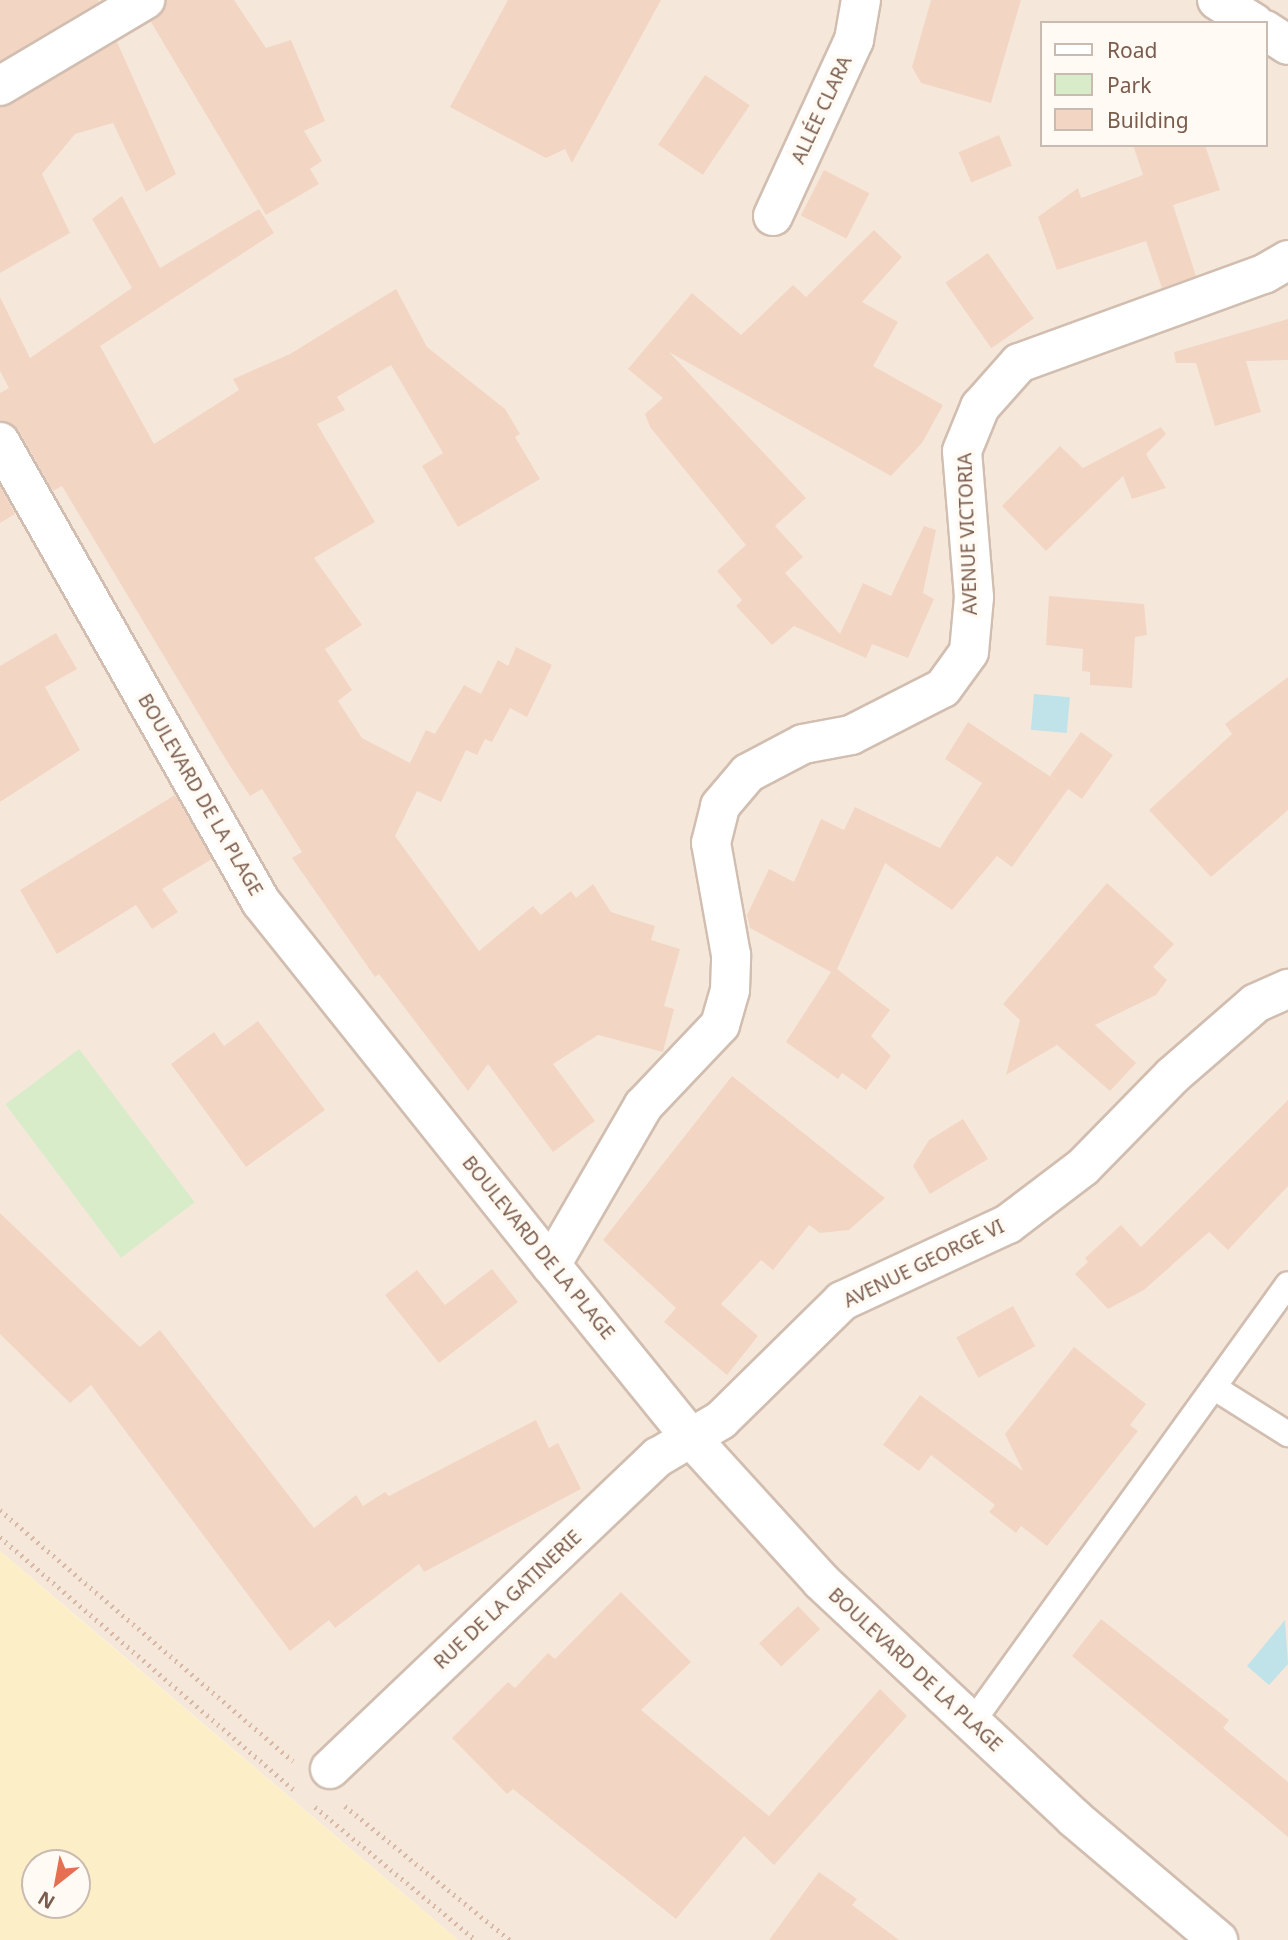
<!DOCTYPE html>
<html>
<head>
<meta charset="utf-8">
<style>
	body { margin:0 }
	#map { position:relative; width:1288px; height:1940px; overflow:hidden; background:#fdf6ec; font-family:"Noto Sans",sans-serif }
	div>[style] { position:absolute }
	.residential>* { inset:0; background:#f5e8da }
	.green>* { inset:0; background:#d8ecc9; transform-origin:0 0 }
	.sand>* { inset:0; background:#fcefc7 }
	.water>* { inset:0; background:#bfe3e8; transform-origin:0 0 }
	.building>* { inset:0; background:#f3d5c3; transform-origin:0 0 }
	.path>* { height:4.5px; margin-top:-2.25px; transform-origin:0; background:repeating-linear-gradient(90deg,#d9b8a5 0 2px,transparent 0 7px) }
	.roads { filter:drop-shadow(2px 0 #d1beb0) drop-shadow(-2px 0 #d1beb0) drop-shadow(0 2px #d1beb0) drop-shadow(0 -2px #d1beb0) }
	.lane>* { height:24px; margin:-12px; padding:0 12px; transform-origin:12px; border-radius:12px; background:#fff }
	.street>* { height:38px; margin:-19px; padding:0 19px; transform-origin:19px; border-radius:19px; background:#fff }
	.secondary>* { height:38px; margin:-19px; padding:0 19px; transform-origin:19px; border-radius:19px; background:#fff }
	span { translate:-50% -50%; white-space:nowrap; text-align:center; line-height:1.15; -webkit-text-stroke:7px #fffaf3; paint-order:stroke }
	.street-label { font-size:19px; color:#7a5c4d }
	.legend { position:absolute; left:1040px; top:21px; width:228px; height:126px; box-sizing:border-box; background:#fffaf3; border:2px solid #cabbb1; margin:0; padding:9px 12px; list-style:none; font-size:21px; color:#7a5c4d }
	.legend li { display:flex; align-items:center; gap:14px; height:35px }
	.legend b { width:35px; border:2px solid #cabbb1 }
	.north { position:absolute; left:21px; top:1849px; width:70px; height:70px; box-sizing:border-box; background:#fffaf3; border:2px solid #cabbb1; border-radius:50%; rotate:211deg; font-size:19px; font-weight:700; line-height:28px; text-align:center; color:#7a5c4d }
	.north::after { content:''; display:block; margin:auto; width:24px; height:32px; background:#e76f51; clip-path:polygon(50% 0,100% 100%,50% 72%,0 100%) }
</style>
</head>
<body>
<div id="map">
	<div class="residential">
		<i style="clip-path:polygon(evenodd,0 0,1288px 0,1288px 1940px,458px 1940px,0 1551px,0 0,1041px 23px,1265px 23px,1265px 145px,1041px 145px,1041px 23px)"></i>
	</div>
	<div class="green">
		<i style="left:79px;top:1049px;width:192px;height:92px;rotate:53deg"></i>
	</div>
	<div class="sand">
		<i style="clip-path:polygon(evenodd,0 1551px,103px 1639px,458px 1940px,0 1940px,0 1551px,35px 1863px,77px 1863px,77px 1905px,35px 1905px,35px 1863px)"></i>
	</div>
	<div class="water">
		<i style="left:1034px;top:694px;width:36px;height:36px;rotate:5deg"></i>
		<i style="clip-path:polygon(1285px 1620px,1288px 1664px,1269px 1685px,1247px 1666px)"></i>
	</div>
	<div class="building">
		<i style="clip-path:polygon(0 0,98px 0,99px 2px,0 61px)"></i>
		<i style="clip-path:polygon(167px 0,234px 0,266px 48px,291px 40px,325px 121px,304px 131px,322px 161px,310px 169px,319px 184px,266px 215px,151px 22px)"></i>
		<i style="clip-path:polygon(508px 0,661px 0,572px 163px,565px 149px,546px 158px,450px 107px)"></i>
		<i style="clip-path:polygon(931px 0,1021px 0,991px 103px,921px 83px,912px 67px)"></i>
		<i style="clip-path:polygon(117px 42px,176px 174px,146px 192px,113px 123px,75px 134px,42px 174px,70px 233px,0 273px,0 108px)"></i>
		<i style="left:705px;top:75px;width:54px;height:84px;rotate:34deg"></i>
		<i style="left:999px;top:135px;width:33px;height:44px;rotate:67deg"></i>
		<i style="clip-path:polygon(1133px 145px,1205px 145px,1220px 190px,1173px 205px,1196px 276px,1162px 288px,1146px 241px,1057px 270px,1038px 217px,1078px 188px,1081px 198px,1143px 175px)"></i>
		<i style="left:824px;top:170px;width:51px;height:51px;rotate:27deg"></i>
		<i style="clip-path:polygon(122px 196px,160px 268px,259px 209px,274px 233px,100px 346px,154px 444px,239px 390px,233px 379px,290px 354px,396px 289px,427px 347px,505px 409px,520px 434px,515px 437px,540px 479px,458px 527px,422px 466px,443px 453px,391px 365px,337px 397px,345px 410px,317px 424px,375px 522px,314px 558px,362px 625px,325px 649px,352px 690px,338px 701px,362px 738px,410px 763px,426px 730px,435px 734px,464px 685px,481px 694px,498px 660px,508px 666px,516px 647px,552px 665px,527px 717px,510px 708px,492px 742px,485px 739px,477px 755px,466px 750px,441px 802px,417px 791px,395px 836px,479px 951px,533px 906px,541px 915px,571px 891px,576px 898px,593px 884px,611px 912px,655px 926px,651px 940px,680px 949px,664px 1006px,674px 1009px,663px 1052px,598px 1035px,553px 1064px,595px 1121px,553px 1152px,488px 1064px,468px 1091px,379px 974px,375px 977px,292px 858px,302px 852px,262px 789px,250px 796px,228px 763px,62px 486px,53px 491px,19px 431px,0 420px,0 393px,9px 388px,0 371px,0 297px,30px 358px,132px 288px,92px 219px)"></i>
		<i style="clip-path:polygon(874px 230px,902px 257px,862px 302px,898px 322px,873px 366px,943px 405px,922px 443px,891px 476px,669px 352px,806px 498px,775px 526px,803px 557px,785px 573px,840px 634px,863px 583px,891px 596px,924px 526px,936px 530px,923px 593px,934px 599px,908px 658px,872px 644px,866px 658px,794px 626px,772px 645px,736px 606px,742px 600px,717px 571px,746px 545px,650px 427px,645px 414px,663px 398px,628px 369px,692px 293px,741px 335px,793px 285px,806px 297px)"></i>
		<i style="left:988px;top:253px;width:80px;height:52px;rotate:55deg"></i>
		<i style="clip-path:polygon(1288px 319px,1288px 360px,1246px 361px,1261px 412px,1215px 426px,1196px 363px,1176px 363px,1174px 352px)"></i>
		<i style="clip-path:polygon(1161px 427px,1166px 434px,1146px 454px,1166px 488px,1132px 499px,1123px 476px,1046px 551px,1002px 506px,1060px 446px,1083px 468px)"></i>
		<i style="clip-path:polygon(0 486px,15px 514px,0 523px)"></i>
		<i style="clip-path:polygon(1049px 596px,1144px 604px,1147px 635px,1135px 637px,1132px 688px,1090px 685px,1090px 672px,1082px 671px,1083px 649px,1046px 645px)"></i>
		<i style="clip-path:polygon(56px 633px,77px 669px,45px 687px,80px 750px,0 802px,0 666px)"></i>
		<i style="clip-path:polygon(1288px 677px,1288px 810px,1211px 877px,1149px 810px,1232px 734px,1225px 724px)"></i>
		<i style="clip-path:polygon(968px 722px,1066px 787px,1050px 776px,1081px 732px,1113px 755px,1082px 799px,1068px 789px,1012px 867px,997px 856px,952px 910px,885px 863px,837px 969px,890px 1010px,871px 1036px,891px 1056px,866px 1090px,842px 1073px,838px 1079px,786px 1042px,831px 972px,750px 928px,747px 915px,769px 869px,794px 882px,821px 819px,844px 830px,855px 807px,940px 848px,982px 783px,945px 759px)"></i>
		<i style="clip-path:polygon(175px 795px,212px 859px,162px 889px,178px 912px,152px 929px,136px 905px,57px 954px,20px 890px)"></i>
		<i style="clip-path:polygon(1107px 883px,1174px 944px,1153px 967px,1167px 980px,1156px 995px,1095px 1025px,1136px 1063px,1110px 1091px,1057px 1045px,1006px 1075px,1020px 1020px,1003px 1004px)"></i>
		<i style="clip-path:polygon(258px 1021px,325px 1110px,246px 1167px,171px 1064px,214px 1032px,224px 1046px)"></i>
		<i style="clip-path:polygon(732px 1076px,885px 1198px,849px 1230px,820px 1233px,809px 1225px,773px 1270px,761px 1260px,721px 1304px,758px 1336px,727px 1375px,664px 1322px,676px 1308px,603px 1240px)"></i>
		<i style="clip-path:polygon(1288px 1100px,1288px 1186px,1228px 1250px,1209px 1232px,1144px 1290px,1108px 1309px,1075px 1274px,1088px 1262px,1085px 1258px,1121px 1225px,1141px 1247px)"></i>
		<i style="clip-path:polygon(963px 1119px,988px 1159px,930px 1194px,913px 1166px,929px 1140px)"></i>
		<i style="clip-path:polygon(0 1213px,140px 1347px,160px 1330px,314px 1528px,356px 1495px,363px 1506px,385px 1492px,389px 1496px,536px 1420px,549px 1448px,558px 1443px,581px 1489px,424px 1572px,419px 1564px,335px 1628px,329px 1620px,290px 1651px,91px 1385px,70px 1403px,0 1334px)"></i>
		<i style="clip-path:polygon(492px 1269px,518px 1302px,439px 1363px,385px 1295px,417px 1270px,445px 1305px)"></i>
		<i style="left:1013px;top:1306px;width:46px;height:65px;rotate:61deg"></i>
		<i style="clip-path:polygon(1074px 1347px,1146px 1404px,1130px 1425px,1138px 1431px,1047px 1546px,1021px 1526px,1016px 1533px,989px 1512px,995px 1505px,931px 1455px,919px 1471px,883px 1445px,920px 1395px,1023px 1471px,1005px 1434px)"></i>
		<i style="clip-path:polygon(621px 1592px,691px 1662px,641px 1710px,769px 1816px,880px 1689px,907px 1716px,774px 1865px,744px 1836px,676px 1919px,513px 1789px,507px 1794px,452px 1738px,508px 1682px,515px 1688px,548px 1653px,555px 1659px)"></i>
		<i style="left:798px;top:1606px;width:32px;height:54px;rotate:46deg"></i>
		<i style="clip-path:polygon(1101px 1619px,1229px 1720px,1223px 1728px,1288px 1782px,1288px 1837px,1072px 1656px)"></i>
		<i style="clip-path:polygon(819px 1872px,857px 1899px,852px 1905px,899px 1940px,769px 1940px)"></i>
	</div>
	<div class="path">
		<i style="left:0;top:1510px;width:386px;rotate:40.6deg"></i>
		<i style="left:0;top:1537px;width:388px;rotate:40.7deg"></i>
		<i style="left:345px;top:1806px;width:213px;rotate:39.1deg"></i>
		<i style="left:315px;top:1807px;width:209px;rotate:39.6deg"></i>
	</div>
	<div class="roads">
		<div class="lane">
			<i style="left:1218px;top:1390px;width:83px;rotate:32.2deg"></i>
			<i style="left:971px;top:1724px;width:542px;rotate:-54.23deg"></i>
		</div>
		<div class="street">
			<i style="left:1217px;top:0;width:44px;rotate:31.9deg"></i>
			<i style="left:1265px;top:30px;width:27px;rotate:33deg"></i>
			<i style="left:0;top:86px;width:169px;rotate:-30.7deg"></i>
			<i style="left:773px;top:216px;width:194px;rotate:-65.3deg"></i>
			<i style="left:854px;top:40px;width:41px;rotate:-80.1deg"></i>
			<i style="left:551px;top:1265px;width:184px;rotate:-59.9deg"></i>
			<i style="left:643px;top:1106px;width:112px;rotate:-46.5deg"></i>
			<i style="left:720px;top:1025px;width:36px;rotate:-74deg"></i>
			<i style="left:730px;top:990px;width:35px;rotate:-88deg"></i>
			<i style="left:731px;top:955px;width:114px;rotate:-100.1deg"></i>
			<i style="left:711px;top:843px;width:38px;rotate:-76deg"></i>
			<i style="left:720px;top:806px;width:43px;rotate:-49.7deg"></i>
			<i style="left:748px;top:773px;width:62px;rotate:-27.8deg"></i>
			<i style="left:803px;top:744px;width:49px;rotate:-10.6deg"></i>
			<i style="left:851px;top:735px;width:103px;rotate:-27.1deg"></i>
			<i style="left:943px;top:688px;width:44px;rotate:-54.2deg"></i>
			<i style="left:969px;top:652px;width:55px;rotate:-84.8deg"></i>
			<i style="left:974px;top:597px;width:146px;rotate:-94.7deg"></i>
			<i style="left:962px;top:451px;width:48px;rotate:-67.8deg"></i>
			<i style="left:980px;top:407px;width:59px;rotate:-48.4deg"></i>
			<i style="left:1019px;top:363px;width:261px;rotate:-20deg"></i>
			<i style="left:1264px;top:274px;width:28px;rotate:-30deg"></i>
			<i style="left:330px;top:1769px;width:453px;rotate:-43.6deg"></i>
			<i style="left:658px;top:1457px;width:73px;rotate:-30.4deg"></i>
			<i style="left:721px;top:1420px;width:170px;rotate:-44.5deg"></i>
			<i style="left:842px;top:1301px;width:183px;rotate:-24.9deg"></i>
			<i style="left:1008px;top:1224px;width:94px;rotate:-37.2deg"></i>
			<i style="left:1083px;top:1167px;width:127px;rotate:-45.6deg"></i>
			<i style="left:1172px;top:1076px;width:111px;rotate:-41deg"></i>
			<i style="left:1256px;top:1003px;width:35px;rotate:-24deg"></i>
		</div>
		<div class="secondary">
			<i style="left:0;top:442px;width:529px;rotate:60.43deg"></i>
			<i style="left:261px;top:902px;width:465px;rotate:51.4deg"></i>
			<i style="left:551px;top:1265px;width:223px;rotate:51deg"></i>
			<i style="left:691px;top:1438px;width:193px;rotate:47.7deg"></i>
			<i style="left:821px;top:1581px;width:347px;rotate:43.1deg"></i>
			<i style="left:1074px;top:1818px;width:189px;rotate:40.3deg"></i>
		</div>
	</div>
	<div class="street-label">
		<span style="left:822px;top:110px;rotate:-65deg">ALLÉE CLARA</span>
		<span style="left:968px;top:534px;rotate:-92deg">AVENUE VICTORIA</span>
		<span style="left:200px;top:795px;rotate:60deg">BOULEVARD DE LA PLAGE</span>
		<span style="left:538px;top:1248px;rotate:51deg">BOULEVARD DE LA PLAGE</span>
		<span style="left:924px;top:1264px;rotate:-26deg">AVENUE GEORGE VI</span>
		<span style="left:508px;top:1600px;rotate:-43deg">RUE DE LA GATINERIE</span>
		<span style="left:915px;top:1670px;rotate:43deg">BOULEVARD DE LA PLAGE</span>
	</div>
	<ul class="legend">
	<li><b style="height:9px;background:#fff"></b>Road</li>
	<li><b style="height:19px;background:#d8ecc9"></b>Park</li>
	<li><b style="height:19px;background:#f3d5c3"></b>Building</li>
	</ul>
	<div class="north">N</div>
</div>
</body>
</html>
